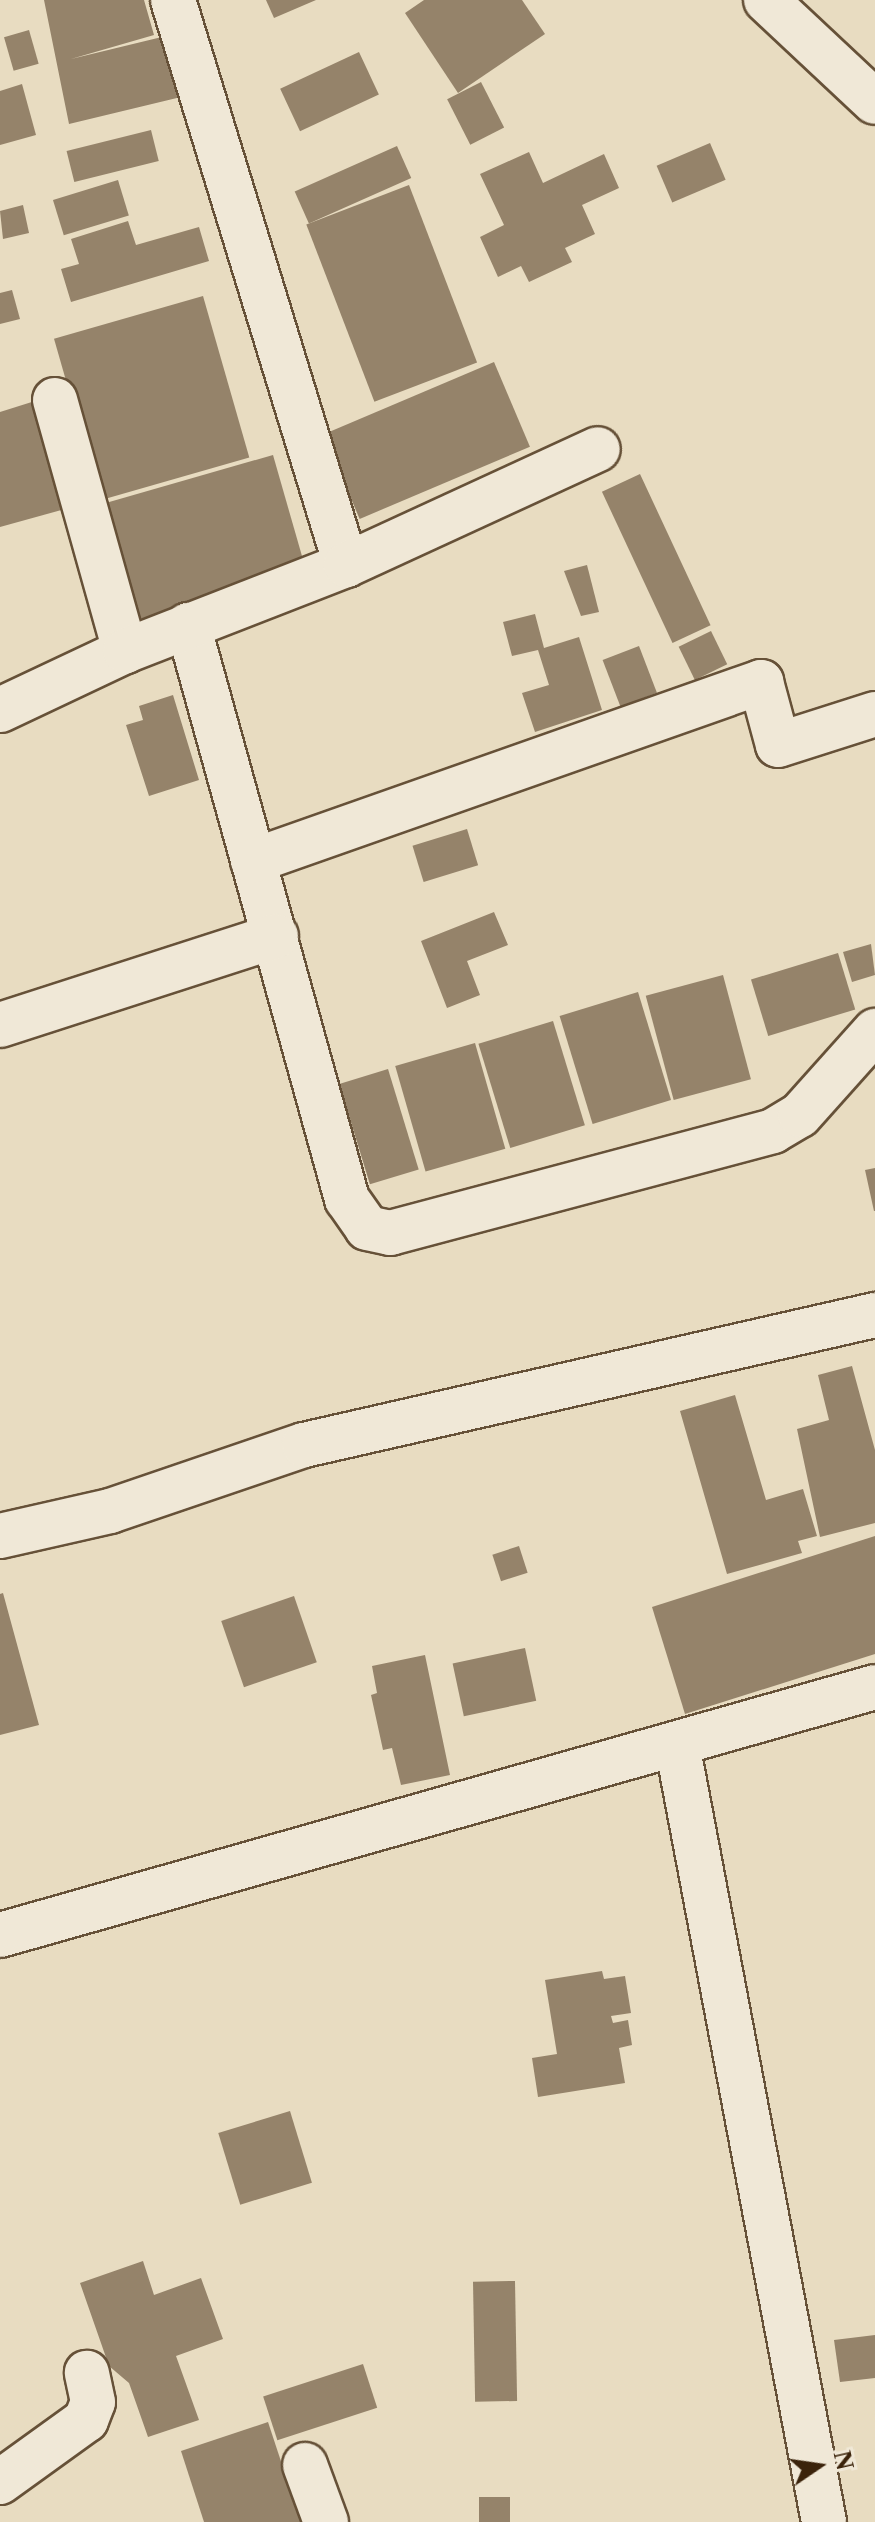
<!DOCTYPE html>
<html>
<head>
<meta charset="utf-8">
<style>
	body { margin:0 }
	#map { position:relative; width:875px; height:2522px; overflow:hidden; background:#e8dcc1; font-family:"Libre Caslon Text",serif }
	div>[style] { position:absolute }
	.building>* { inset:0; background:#95836a; transform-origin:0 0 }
	.roads { filter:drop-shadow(2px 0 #665138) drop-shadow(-2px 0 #665138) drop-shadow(0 2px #665138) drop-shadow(0 -2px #665138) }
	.minor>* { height:44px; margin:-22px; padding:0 22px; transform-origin:22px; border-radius:22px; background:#f0e8d7 }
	span { translate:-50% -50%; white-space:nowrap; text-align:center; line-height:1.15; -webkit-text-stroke:6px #f0e8d7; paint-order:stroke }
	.north { position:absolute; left:779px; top:2426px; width:80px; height:80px; -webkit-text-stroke:6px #f0e8d7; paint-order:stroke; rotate:77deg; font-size:22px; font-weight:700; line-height:32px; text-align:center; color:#3b230b }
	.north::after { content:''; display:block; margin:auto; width:28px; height:36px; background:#3b230b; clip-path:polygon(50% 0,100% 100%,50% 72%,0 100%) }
</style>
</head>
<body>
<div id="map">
	<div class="building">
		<i style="clip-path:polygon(44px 0,144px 0,154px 35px,71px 59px,166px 36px,181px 97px,69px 124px)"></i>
		<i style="clip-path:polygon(266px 0,316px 0,274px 18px)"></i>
		<i style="clip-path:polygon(424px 0,522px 0,545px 34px,458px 93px,405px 13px)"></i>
		<i style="left:29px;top:30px;width:35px;height:26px;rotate:74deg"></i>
		<i style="left:359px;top:52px;width:47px;height:87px;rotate:65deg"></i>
		<i style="left:481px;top:82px;width:51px;height:38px;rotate:63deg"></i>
		<i style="clip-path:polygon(22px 84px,36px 135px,0 145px,0 91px)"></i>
		<i style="left:151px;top:130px;width:32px;height:87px;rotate:76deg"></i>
		<i style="left:710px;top:143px;width:40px;height:58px;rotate:67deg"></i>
		<i style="left:397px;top:146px;width:35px;height:112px;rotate:66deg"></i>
		<i style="clip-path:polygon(529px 152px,543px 183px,604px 154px,619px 188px,582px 205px,595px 234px,565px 248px,572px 262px,529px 282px,521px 266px,498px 277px,480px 237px,504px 225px,480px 174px)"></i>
		<i style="left:118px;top:180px;width:37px;height:68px;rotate:73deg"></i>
		<i style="left:409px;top:185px;width:190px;height:110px;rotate:69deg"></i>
		<i style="clip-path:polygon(23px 205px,29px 233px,3px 239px,0 211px)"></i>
		<i style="clip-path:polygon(128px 221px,136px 245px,199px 227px,209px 261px,71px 302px,61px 269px,79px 264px,71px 239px)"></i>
		<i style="clip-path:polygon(12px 290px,20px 319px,0 324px,0 293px)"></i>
		<i style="left:203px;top:296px;width:168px;height:155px;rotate:74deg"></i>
		<i style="left:494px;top:362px;width:92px;height:185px;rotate:67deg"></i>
		<i style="clip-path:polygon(35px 401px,65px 509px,0 527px,0 412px)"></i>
		<i style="left:273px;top:455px;width:121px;height:183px;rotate:74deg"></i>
		<i style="left:640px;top:474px;width:167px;height:42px;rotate:65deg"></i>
		<i style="clip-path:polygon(587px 565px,599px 612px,581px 616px,564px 571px)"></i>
		<i style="clip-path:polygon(535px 614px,544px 648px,579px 637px,602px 710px,535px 732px,522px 693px,549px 685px,538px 650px,512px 656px,503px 622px)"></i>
		<i style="left:711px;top:631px;width:37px;height:36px;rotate:64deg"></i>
		<i style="left:639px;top:646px;width:50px;height:39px;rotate:69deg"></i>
		<i style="clip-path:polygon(173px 695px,199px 780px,149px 796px,126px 725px,143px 720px,139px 706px)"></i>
		<i style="left:467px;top:829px;width:38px;height:57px;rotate:73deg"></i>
		<i style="clip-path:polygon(494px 912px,508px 945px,467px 961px,480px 995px,447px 1008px,421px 941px)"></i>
		<i style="clip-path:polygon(871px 944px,875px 975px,852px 982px,843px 952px)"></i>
		<i style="left:838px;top:953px;width:59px;height:91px;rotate:73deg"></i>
		<i style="left:723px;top:975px;width:108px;height:80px;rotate:75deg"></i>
		<i style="left:638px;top:992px;width:113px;height:82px;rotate:73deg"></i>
		<i style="left:553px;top:1021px;width:109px;height:78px;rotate:73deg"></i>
		<i style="left:475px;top:1043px;width:110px;height:83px;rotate:74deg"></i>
		<i style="left:388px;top:1069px;width:105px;height:51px;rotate:73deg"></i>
		<i style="clip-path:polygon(875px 1168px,875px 1211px,874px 1211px,865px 1170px)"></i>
		<i style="clip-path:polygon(852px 1366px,875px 1450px,875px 1523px,820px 1537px,797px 1429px,829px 1420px,818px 1375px)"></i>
		<i style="clip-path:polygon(735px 1395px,766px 1500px,803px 1489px,817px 1536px,798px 1541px,802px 1553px,727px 1574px,680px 1411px)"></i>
		<i style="clip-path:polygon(875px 1536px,875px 1654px,685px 1714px,652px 1607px)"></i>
		<i style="left:519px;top:1546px;width:28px;height:28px;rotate:72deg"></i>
		<i style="clip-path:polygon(3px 1593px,39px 1725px,0 1735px,0 1594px)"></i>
		<i style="left:294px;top:1596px;width:70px;height:77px;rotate:71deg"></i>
		<i style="left:525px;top:1648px;width:54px;height:74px;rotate:78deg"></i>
		<i style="clip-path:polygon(425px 1655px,450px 1775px,401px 1785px,392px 1748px,383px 1750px,371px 1695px,377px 1693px,372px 1666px)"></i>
		<i style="clip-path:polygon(602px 1971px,604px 1979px,625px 1976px,631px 2013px,611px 2016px,613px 2023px,628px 2020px,632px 2045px,619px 2048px,625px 2083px,538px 2097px,532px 2058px,557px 2054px,545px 1980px)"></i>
		<i style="left:290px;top:2111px;width:75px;height:75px;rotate:73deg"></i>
		<i style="clip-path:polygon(143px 2261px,154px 2295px,201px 2278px,223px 2339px,176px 2356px,199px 2420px,148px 2437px,129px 2383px,109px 2366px,80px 2283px)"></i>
		<i style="left:515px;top:2281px;width:120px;height:42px;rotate:89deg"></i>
		<i style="clip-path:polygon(875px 2335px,875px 2378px,840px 2382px,834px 2340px)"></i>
		<i style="left:363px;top:2364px;width:46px;height:105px;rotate:72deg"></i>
		<i style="clip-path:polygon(268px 2422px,301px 2522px,204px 2522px,181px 2451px)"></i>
		<i style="left:479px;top:2497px;width:31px;height:25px"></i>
	</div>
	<div class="roads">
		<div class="minor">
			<i style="left:173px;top:0;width:591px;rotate:72.98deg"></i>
			<i style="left:766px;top:0;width:149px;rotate:43.1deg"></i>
			<i style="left:55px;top:400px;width:261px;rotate:74.4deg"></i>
			<i style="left:188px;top:625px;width:596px;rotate:74.52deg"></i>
			<i style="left:347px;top:1199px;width:35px;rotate:55deg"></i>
			<i style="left:367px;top:1228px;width:24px;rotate:12deg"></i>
			<i style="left:390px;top:1233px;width:396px;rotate:-14.9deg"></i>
			<i style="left:773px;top:1131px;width:31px;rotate:-31deg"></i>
			<i style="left:800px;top:1115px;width:113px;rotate:-48.2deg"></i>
			<i style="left:0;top:710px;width:138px;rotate:-25.3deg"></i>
			<i style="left:125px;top:651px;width:237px;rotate:-21.3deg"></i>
			<i style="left:346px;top:565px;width:277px;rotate:-24.7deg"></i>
			<i style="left:253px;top:861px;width:539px;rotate:-19.41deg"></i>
			<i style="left:761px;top:682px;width:65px;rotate:74.9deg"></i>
			<i style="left:778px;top:745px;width:102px;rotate:-17.7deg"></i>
			<i style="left:0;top:1025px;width:290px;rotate:-17.9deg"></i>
			<i style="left:0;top:1536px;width:113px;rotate:-12.8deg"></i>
			<i style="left:110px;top:1511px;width:205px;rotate:-18.8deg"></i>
			<i style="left:304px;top:1445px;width:586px;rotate:-12.83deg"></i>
			<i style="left:677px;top:1744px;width:792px;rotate:79.3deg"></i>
			<i style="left:0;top:1935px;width:909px;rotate:-15.82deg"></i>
			<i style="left:305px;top:2465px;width:61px;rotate:69.8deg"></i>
			<i style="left:0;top:2482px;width:106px;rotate:-35.8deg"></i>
			<i style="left:86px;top:2420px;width:19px;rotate:-69deg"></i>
			<i style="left:93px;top:2402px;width:30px;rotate:-102deg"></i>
		</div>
	</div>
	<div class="north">N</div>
</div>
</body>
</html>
